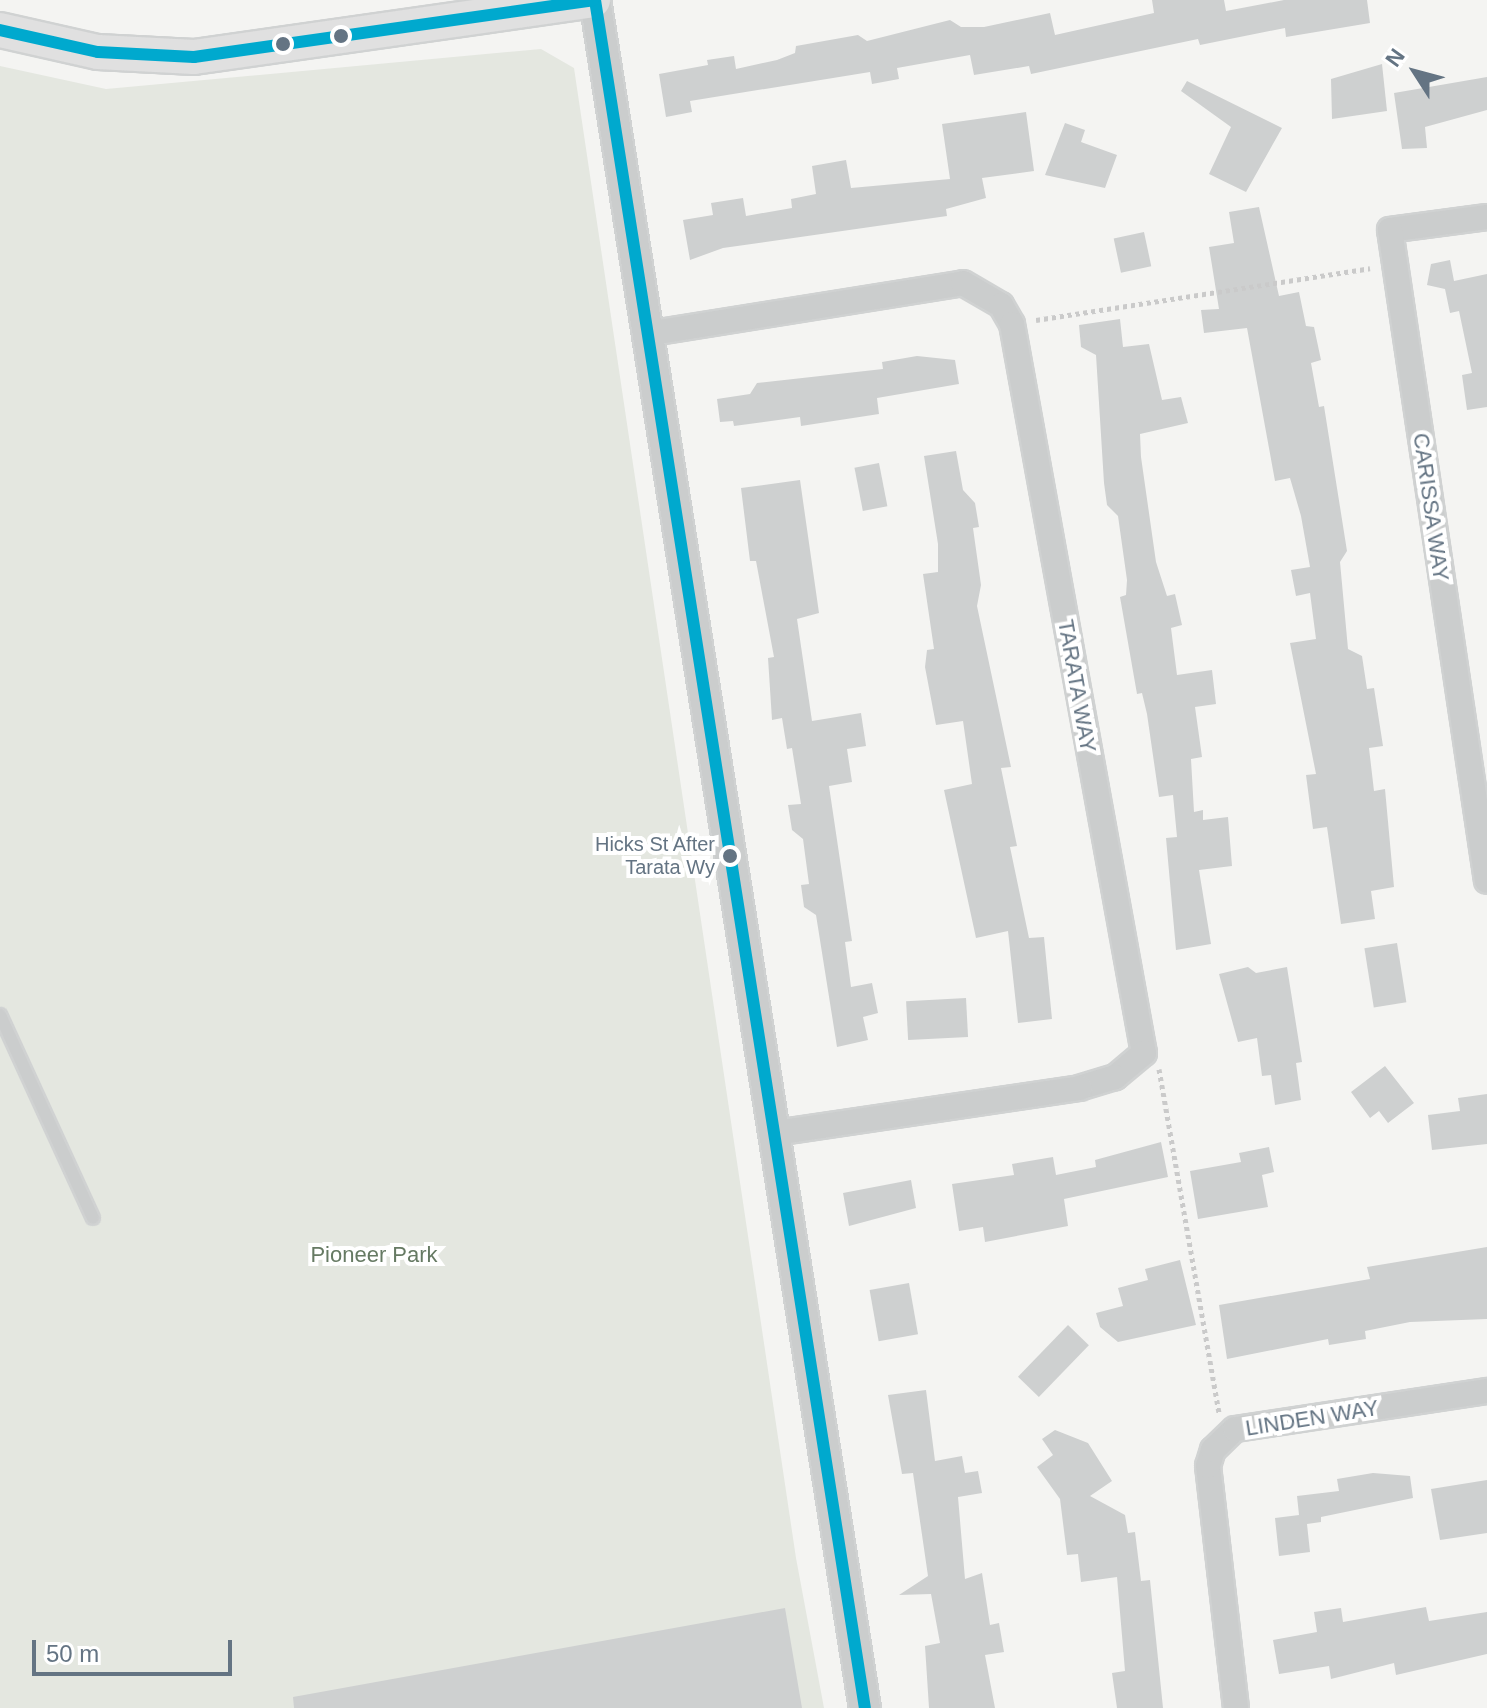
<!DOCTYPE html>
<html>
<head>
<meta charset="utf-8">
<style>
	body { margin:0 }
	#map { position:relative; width:1487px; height:1708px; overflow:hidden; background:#f4f4f2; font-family:Arial,sans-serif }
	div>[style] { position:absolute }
	.green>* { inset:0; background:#e4e7e0 }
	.building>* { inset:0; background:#ced0d0; transform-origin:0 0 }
	.path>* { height:5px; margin-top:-2.5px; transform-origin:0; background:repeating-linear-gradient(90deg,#cacaca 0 4px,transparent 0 8px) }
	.roads { filter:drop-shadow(2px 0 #d0d2d2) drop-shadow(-2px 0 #d0d2d2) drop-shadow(0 2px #d0d2d2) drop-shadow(0 -2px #d0d2d2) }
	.service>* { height:12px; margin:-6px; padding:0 6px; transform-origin:6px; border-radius:6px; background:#cbcdcd }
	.minor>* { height:24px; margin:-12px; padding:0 12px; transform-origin:12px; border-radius:12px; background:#cbcdcd }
	.tertiary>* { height:30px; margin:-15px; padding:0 15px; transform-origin:15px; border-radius:15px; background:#cbcdcd }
	.secondary>* { height:34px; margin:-17px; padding:0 17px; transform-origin:17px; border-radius:17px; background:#e0e0e0 }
	.bus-1>* { height:12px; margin:-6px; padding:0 6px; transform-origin:6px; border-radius:6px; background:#00a9ce }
	.dots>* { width:22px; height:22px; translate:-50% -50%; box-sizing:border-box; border:4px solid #fff; border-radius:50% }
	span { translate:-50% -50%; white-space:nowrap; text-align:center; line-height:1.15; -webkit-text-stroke:8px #fff; paint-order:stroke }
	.bus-label { font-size:20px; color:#647483 }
	.right { translate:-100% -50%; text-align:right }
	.street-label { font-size:22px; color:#647483 }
	.park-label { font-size:22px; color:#667a63 }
	.north { position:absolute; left:1375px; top:32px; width:80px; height:80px; -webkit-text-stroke:6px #fff; paint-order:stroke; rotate:306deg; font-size:22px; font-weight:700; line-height:32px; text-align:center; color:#647483 }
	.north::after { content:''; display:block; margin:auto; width:28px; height:36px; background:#647483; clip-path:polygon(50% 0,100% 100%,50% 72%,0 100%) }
	.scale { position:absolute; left:32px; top:1640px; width:200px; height:36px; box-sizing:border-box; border:4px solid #647483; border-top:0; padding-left:10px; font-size:24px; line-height:28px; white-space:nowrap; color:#647483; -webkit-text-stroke:6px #fff; paint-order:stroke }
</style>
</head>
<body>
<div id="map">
	<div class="green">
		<i style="clip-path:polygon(541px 49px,574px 68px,796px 1558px,824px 1708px,0 1708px,0 66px,106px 89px)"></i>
	</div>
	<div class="building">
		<i style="clip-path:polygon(1152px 0,1224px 0,1226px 11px,1284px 0,1367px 0,1370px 23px,1286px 37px,1285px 28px,1200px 45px,1198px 39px,1031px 74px,1029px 66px,974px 75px,970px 55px,897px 68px,899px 79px,872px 84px,870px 72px,690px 101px,692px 112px,666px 117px,659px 74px,708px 65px,707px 60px,734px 56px,736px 69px,777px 60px,795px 53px,796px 46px,858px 35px,867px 41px,950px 20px,961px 27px,984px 27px,1050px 13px,1055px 35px,1154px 13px)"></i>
		<i style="clip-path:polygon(1382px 64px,1387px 111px,1332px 119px,1331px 79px)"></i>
		<i style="clip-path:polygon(1487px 77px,1487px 110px,1425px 127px,1427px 148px,1402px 149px,1394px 93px)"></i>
		<i style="clip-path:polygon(1187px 81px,1282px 128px,1246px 192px,1209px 174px,1231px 127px,1181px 91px)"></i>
		<i style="clip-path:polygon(1026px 112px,1034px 171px,982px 178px,986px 198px,946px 209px,947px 216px,723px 248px,690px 260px,683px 220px,713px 215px,711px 203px,743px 198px,746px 216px,792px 208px,791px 199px,816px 194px,812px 166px,846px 160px,851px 188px,950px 179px,942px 124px)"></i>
		<i style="clip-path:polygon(1065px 123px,1085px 130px,1081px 142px,1117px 155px,1105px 188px,1045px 175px)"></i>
		<i style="clip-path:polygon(1259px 207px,1279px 296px,1299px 292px,1306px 326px,1314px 327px,1321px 360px,1311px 363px,1319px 407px,1324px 406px,1347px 551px,1340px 562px,1348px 649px,1362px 656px,1367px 689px,1374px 688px,1383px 746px,1369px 748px,1374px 791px,1385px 789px,1394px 887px,1371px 891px,1375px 919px,1341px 924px,1327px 827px,1313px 829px,1306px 775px,1316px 774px,1290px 643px,1316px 639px,1310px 593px,1296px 596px,1291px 570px,1310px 567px,1301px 516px,1290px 478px,1275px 481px,1247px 328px,1204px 333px,1201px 310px,1219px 309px,1209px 247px,1234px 243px,1229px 212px)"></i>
		<i style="left:1144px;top:232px;width:35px;height:31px;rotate:78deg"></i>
		<i style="clip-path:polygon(1450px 260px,1454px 281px,1487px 274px,1487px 407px,1467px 410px,1462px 375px,1472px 373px,1459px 311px,1450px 313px,1445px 289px,1427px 285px,1431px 264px)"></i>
		<i style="clip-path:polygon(1120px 319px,1123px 347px,1149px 344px,1162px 400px,1181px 397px,1188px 423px,1140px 434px,1141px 457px,1156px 562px,1167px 596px,1175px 594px,1182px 625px,1171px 628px,1177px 675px,1212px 670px,1216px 704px,1195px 707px,1202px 757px,1191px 759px,1194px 812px,1203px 810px,1203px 820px,1228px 817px,1232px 866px,1199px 870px,1211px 944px,1176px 950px,1166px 838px,1177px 837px,1173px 795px,1159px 797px,1147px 714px,1142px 693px,1137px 694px,1120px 597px,1126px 595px,1127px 580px,1118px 516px,1107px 505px,1104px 483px,1096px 355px,1081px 347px,1079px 325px)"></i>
		<i style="clip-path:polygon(917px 356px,955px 360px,959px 384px,877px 398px,879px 414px,801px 426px,800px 417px,734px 426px,733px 421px,720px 422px,717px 399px,750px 394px,757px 383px,883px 369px,882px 362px)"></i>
		<i style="clip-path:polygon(956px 451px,963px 490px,975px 503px,979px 527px,973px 528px,981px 585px,977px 606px,1011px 767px,1001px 768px,1017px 846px,1010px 847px,1029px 938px,1044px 937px,1052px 1019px,1018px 1023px,1008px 931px,976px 938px,944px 790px,972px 784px,963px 721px,936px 725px,925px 667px,927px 650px,934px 649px,923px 574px,938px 572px,938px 544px,924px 456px)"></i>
		<i style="left:879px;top:463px;width:44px;height:25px;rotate:79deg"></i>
		<i style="clip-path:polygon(800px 480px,819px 613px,797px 619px,812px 721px,861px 713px,866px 746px,847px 749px,852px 782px,829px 786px,852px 941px,845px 942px,851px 987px,872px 983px,878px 1013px,863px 1017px,868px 1040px,837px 1047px,816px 915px,804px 907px,801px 885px,809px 884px,803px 839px,792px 830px,788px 805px,801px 804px,792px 748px,787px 749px,782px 718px,772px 720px,768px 658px,774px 657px,756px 561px,750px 561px,741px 488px)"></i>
		<i style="left:1397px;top:943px;width:60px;height:33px;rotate:81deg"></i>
		<i style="clip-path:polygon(1248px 967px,1256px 973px,1287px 967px,1302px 1062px,1296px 1063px,1301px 1100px,1275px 1105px,1271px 1075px,1262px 1076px,1257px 1038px,1238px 1042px,1219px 974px)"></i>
		<i style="left:966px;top:998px;width:39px;height:60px;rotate:87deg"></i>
		<i style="clip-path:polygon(1385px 1066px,1414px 1103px,1388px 1123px,1379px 1111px,1370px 1118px,1351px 1092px)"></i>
		<i style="clip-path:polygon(1487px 1094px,1487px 1144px,1432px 1150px,1428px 1115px,1460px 1111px,1458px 1098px)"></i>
		<i style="clip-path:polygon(1161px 1142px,1168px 1177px,1064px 1199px,1068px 1226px,985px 1242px,983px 1227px,959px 1231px,952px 1184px,1014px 1175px,1012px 1164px,1053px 1157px,1056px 1175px,1096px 1167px,1095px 1160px)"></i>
		<i style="clip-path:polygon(1269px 1147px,1274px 1172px,1262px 1175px,1268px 1207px,1198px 1219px,1190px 1171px,1241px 1162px,1239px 1153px)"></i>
		<i style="clip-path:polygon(911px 1180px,916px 1208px,849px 1226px,843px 1193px)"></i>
		<i style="clip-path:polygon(1487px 1247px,1487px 1319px,1410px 1322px,1365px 1331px,1366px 1339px,1329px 1345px,1328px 1339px,1227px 1359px,1219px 1305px,1370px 1279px,1367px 1267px)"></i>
		<i style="clip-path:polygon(1180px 1260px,1196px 1325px,1118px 1342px,1100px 1327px,1096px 1313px,1123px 1306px,1118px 1288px,1148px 1280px,1145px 1269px)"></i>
		<i style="left:909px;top:1283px;width:52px;height:40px;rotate:80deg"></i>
		<i style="left:1068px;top:1325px;width:29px;height:72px;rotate:44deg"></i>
		<i style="clip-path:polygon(926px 1390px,935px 1461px,962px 1456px,965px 1473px,978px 1471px,982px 1493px,958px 1497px,965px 1579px,982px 1573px,990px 1625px,999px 1623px,1004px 1652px,985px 1655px,995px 1708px,929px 1708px,925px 1646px,940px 1643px,931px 1594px,899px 1595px,928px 1576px,913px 1473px,902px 1474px,888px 1395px)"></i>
		<i style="clip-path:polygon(1055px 1430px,1088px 1443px,1112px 1481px,1090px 1496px,1125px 1515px,1128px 1533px,1135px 1532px,1141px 1581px,1150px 1580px,1163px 1708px,1117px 1708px,1112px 1673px,1125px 1671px,1117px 1577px,1081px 1582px,1078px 1554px,1067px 1555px,1060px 1499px,1037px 1467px,1053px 1455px,1042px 1439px)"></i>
		<i style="clip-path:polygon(1373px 1473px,1410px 1476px,1413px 1498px,1321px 1517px,1321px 1522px,1307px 1524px,1310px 1552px,1279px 1556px,1275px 1518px,1299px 1515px,1297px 1496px,1339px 1491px,1337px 1479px)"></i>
		<i style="clip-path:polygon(1487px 1480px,1487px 1533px,1440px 1540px,1431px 1489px)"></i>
		<i style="clip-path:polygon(1426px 1607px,1429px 1621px,1487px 1612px,1487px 1654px,1396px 1675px,1394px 1663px,1331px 1679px,1329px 1666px,1279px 1674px,1273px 1640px,1317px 1632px,1314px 1612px,1341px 1608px,1343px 1622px)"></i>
		<i style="clip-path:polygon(785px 1608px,802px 1708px,294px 1708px,293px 1697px)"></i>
	</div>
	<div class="path">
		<i style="left:1036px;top:320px;width:338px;rotate:-8.8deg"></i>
		<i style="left:1159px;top:1069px;width:349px;rotate:80.1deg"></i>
	</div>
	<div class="roads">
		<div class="service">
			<i style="left:0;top:1015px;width:223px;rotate:65.4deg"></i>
		</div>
		<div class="minor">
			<i style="left:1487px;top:217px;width:98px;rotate:172.4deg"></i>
			<i style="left:1390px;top:230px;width:658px;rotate:81.53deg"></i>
			<i style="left:646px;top:334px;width:321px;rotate:-9.1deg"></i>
			<i style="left:963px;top:283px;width:44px;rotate:30.1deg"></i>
			<i style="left:1001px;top:305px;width:22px;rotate:60deg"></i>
			<i style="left:1012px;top:324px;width:741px;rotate:79.74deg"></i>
			<i style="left:1144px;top:1053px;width:38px;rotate:140deg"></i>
			<i style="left:1115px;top:1077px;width:37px;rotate:163deg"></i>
			<i style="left:1080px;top:1088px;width:309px;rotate:171.6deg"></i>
			<i style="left:1236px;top:1708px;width:244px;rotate:-96.6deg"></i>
			<i style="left:1208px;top:1466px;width:17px;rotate:-73deg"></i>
			<i style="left:1213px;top:1450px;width:30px;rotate:-44deg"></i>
			<i style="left:1235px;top:1429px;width:255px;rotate:-8.6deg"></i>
		</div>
		<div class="tertiary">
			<i style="left:595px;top:0;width:1729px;rotate:81.02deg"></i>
		</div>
		<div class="secondary">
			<i style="left:0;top:30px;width:100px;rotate:12.7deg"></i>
			<i style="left:98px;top:52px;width:96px;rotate:3deg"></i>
			<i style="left:194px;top:57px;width:403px;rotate:-8.1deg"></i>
		</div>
	</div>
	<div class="bus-1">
		<i style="left:595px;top:0;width:1729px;rotate:81.02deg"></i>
		<i style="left:0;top:30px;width:100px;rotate:12.7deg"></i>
		<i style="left:98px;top:52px;width:96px;rotate:3deg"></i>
		<i style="left:194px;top:57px;width:403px;rotate:-8.1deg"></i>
	</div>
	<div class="dots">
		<i style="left:341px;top:36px;background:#647483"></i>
		<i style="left:283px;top:44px;background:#647483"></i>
		<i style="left:730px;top:856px;background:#647483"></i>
	</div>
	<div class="bus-label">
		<span class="right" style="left:715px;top:856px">Hicks St After<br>Tarata Wy</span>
	</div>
	<div class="street-label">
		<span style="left:1431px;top:507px;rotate:82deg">CARISSA WAY</span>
		<span style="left:1077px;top:686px;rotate:80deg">TARATA WAY</span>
		<span style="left:1312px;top:1418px;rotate:-9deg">LINDEN WAY</span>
	</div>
	<div class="park-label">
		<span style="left:374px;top:1255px">Pioneer Park</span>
	</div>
	<div class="north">N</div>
	<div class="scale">50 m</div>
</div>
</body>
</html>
